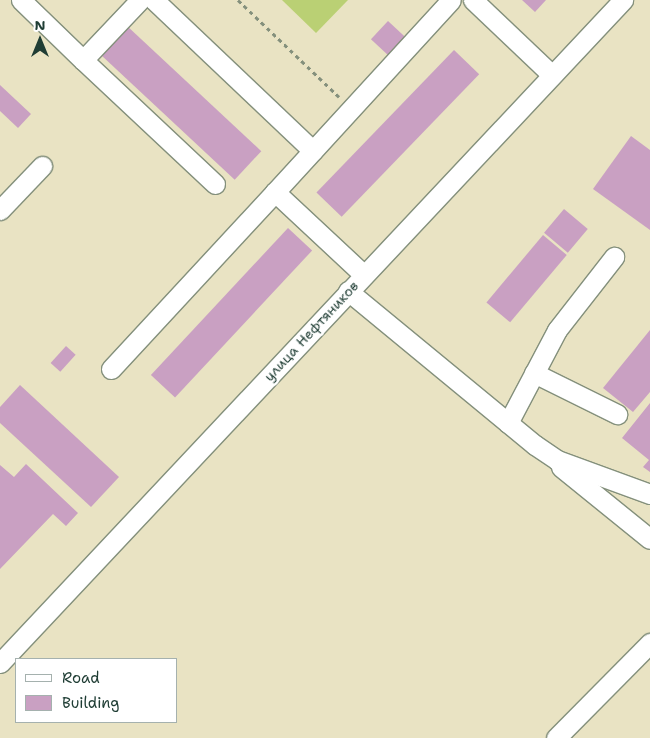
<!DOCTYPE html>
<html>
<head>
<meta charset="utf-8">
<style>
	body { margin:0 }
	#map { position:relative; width:650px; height:738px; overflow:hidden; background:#e9e3c3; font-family:"Shantell Sans",sans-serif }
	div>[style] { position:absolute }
	.green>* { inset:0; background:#bad074 }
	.building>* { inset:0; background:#c9a0c2; transform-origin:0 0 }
	.path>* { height:3px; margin-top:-1.5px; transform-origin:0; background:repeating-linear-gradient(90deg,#84907c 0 4px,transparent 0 8px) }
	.roads { filter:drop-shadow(1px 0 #84907c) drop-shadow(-1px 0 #84907c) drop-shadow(0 1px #84907c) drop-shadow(0 -1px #84907c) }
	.minor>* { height:19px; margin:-9.5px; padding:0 9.5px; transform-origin:9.5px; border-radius:9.5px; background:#fff }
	span { translate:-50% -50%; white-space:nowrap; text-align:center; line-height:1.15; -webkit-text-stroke:5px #fff; paint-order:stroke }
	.street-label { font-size:14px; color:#1f3d34 }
	.legend { position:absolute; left:15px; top:658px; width:162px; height:65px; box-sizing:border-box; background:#fff; border:1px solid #a5b1ae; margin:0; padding:6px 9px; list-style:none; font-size:15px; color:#1f3d34 }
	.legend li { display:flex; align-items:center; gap:10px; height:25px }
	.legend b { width:25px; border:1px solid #a5b1ae }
	.north { position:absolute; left:15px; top:15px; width:50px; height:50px; -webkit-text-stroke:4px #fff; paint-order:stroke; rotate:0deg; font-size:14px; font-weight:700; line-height:20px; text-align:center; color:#1f3d34 }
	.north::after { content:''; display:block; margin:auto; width:18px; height:22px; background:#1f3d34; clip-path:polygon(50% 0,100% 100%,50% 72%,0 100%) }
</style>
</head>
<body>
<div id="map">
	<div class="green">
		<i style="clip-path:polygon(282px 0,348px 0,316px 33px)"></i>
	</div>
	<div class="building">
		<i style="clip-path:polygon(522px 0,546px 0,535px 12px)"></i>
		<i style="left:388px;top:21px;width:25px;height:25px;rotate:43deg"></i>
		<i style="left:126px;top:25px;width:185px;height:39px;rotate:43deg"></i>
		<i style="left:454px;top:50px;width:35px;height:198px;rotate:44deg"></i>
		<i style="clip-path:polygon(0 85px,31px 114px,18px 128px,0 111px)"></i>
		<i style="clip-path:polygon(631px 136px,650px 150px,650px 230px,593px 189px)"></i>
		<i style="left:564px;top:209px;width:31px;height:31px;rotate:40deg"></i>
		<i style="left:288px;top:228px;width:33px;height:201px;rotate:43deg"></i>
		<i style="left:543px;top:235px;width:31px;height:88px;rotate:40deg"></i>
		<i style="clip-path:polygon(650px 330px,650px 392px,633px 412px,603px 388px)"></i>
		<i style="left:66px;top:346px;width:13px;height:23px;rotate:42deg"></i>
		<i style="clip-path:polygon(20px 385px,119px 477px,91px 507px,0 423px,0 407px)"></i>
		<i style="clip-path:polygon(650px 403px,650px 472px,643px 467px,649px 460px,622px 438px)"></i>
		<i style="clip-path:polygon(26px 464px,78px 513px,66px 526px,53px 514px,0 569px,0 465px,14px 477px)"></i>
	</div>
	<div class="path">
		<i style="left:238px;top:0;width:140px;rotate:43.8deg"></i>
	</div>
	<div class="roads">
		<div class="minor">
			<i style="left:21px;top:0;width:86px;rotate:44.1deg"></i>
			<i style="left:83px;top:60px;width:83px;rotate:-46.5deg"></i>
			<i style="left:154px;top:0;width:219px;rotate:43.5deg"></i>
			<i style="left:473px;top:0;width:109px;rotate:43.5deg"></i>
			<i style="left:83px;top:60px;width:181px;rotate:43.2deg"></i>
			<i style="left:0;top:210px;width:61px;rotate:-46.3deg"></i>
			<i style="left:364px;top:275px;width:122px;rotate:-137deg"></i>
			<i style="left:275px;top:192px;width:260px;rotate:-47.5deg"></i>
			<i style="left:348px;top:291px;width:242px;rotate:39.5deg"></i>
			<i style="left:535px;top:445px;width:27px;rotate:34deg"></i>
			<i style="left:557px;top:460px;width:99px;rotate:20.1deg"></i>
			<i style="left:111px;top:369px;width:241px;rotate:-47.2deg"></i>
			<i style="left:534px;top:373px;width:93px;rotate:26.3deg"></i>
			<i style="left:508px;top:423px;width:105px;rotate:-62.2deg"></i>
			<i style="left:557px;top:330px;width:93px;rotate:-52deg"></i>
			<i style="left:561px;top:467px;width:114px;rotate:39deg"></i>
			<i style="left:0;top:663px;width:910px;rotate:-46.78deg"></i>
			<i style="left:556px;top:738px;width:134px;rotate:-45.3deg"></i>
		</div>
	</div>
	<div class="street-label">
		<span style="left:311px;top:331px;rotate:-47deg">улица Нефтяников</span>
	</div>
	<ul class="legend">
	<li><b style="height:6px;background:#fff"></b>Road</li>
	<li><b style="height:14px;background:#c9a0c2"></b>Building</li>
	</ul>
	<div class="north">N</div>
</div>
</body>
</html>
